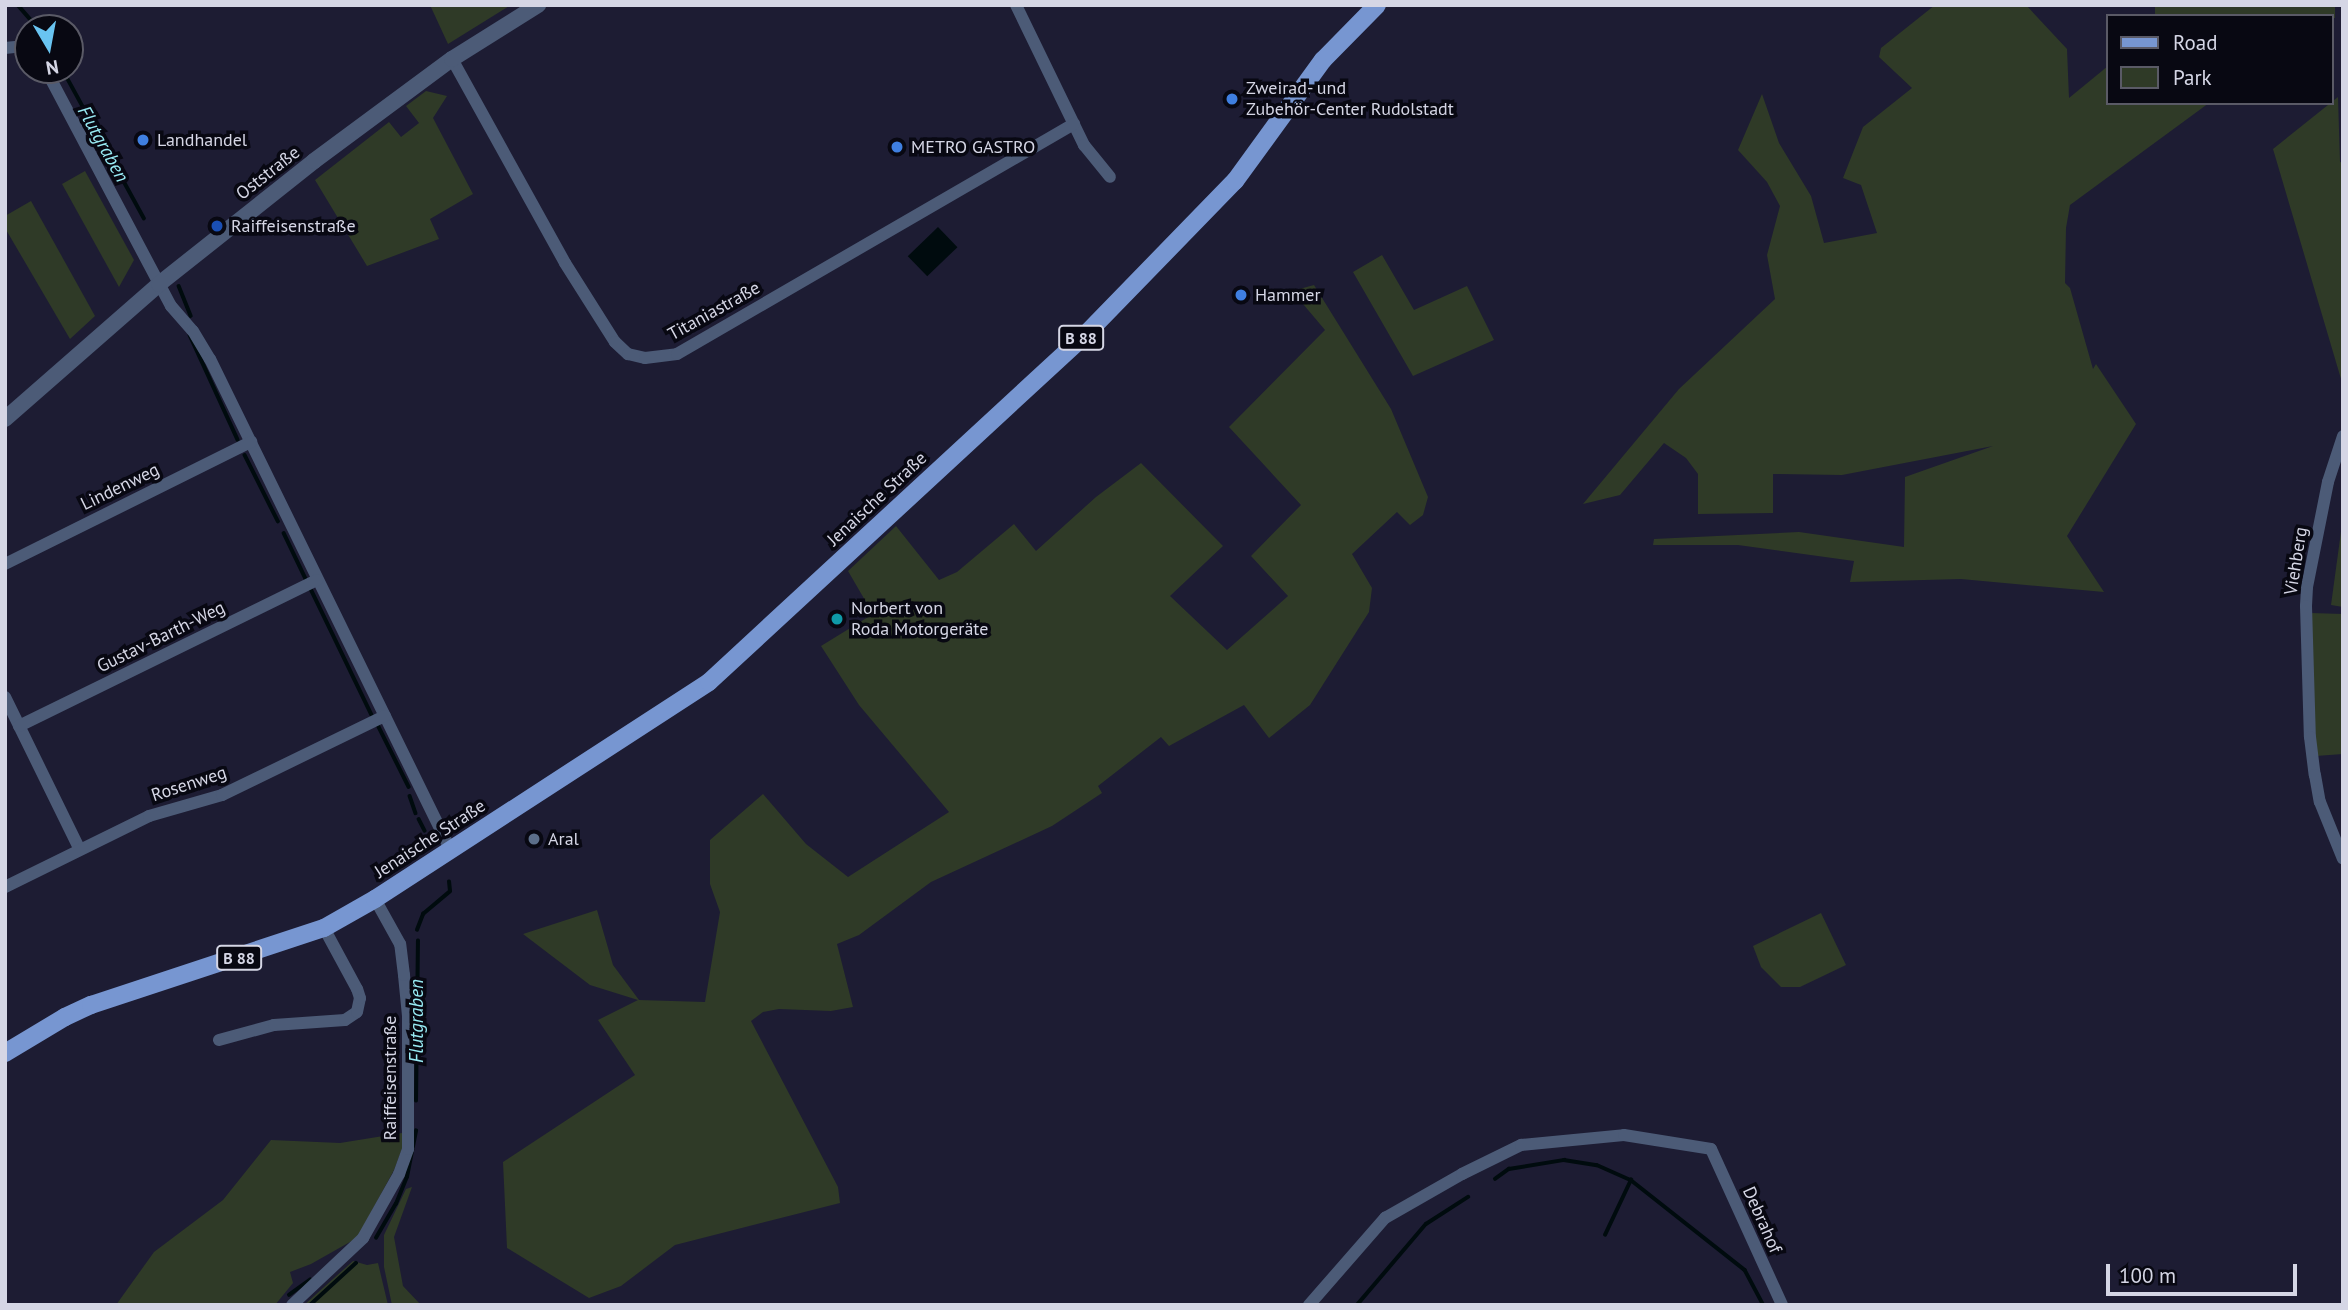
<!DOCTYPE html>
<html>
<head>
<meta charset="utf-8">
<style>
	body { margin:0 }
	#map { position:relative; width:2348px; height:1310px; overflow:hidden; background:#1d1c33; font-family:"PT Sans",sans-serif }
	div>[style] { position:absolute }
	.green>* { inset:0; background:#2f3a27; transform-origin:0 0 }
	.water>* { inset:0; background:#000b0e; transform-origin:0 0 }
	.stream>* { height:3.5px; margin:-1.75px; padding:0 1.75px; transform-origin:1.75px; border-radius:1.75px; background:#000b0e }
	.minor>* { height:12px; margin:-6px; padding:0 6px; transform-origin:6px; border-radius:6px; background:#4c5b77 }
	.tertiary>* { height:16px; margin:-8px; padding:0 8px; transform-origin:8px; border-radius:8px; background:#4c5b77 }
	.primary>* { height:18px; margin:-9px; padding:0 9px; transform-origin:9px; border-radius:9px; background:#7796d1 }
	.dots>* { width:19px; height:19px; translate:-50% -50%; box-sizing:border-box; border:4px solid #080812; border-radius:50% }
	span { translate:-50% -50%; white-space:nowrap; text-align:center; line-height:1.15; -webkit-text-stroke:7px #080812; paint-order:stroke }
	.shield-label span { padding:2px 5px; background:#080812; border:2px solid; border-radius:5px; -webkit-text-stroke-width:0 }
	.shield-label { font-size:16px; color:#d5d6e5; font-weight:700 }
	.poi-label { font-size:18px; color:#d5d6e5 }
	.left { translate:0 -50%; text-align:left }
	.street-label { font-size:18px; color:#d5d6e5 }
	.water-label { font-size:19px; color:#98ebf4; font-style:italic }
	.frame { position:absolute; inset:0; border:7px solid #d5d6e5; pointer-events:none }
	.legend { position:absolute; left:2106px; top:14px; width:228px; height:91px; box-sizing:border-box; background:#080812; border:2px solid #5a5a66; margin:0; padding:9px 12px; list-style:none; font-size:21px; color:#d5d6e5 }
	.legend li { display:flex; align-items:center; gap:14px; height:35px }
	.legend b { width:35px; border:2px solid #5a5a66 }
	.north { position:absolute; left:14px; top:14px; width:70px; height:70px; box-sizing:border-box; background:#080812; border:2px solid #5a5a66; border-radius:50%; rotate:170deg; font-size:19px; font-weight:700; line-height:28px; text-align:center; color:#d5d6e5 }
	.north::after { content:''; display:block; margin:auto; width:24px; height:32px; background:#69c4f1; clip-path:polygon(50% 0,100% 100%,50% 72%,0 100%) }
	.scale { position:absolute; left:2106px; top:1264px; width:191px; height:32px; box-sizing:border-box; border:4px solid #d5d6e5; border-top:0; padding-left:9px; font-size:21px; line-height:24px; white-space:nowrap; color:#d5d6e5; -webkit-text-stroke:5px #080812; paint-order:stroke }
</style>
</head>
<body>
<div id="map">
	<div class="green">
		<i style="clip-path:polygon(430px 5px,511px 5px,448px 44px)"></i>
		<i style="clip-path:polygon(1935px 5px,2026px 5px,2067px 49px,2069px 98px,2108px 66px,2108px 103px,2209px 103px,2070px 205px,2066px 228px,2065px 283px,2070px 288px,2093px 369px,2096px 364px,2136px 424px,2067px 536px,2104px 592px,1961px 579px,1850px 582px,1854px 561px,1738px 545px,1653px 545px,1654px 539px,1799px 532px,1904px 547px,1905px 477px,1993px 446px,1842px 475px,1773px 474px,1773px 513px,1698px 514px,1698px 474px,1686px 458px,1664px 443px,1620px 495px,1583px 504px,1679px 389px,1775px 299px,1767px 255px,1780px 206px,1767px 182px,1738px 150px,1762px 94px,1779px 143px,1811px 196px,1824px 243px,1877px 233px,1861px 185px,1843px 178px,1863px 127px,1912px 88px,1879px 57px,1881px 48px)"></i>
		<i style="left:2155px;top:5px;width:180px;height:13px"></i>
		<i style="clip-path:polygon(426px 91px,447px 96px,433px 118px,473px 194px,430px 219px,439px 239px,367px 266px,315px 180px,389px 122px,401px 137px,419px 123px,406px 106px)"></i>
		<i style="clip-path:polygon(2338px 97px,2340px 162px,2343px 163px,2341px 379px,2273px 149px)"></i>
		<i style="clip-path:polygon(85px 171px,134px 260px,119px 287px,62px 184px)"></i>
		<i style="clip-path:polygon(31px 201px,95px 316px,70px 339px,5px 228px,5px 216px)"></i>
		<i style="clip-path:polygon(1382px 255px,1414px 310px,1467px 286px,1494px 340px,1413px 376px,1353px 272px)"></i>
		<i style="clip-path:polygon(1314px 285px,1391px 409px,1428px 497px,1423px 515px,1410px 525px,1397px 512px,1352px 554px,1372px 588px,1369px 612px,1310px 705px,1269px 738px,1244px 705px,1169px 746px,1161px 737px,1098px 786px,1102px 793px,1052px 826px,931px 882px,859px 935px,837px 944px,853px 1007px,831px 1011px,779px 1009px,763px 1012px,751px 1021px,838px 1187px,840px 1203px,675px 1245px,621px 1286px,589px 1298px,507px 1248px,503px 1162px,635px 1075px,598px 1020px,638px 1000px,590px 985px,523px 934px,597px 910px,613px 965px,639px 1000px,705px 1002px,720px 912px,710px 884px,710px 840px,763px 794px,806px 844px,848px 877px,949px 812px,859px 705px,821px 646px,873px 614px,848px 571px,896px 526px,939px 580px,957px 572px,1014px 524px,1036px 551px,1096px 497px,1141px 463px,1223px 546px,1170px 596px,1227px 650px,1288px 596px,1251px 556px,1301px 505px,1229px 427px,1325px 330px,1292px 291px)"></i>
		<i style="clip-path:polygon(2343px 517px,2343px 607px,2331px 605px)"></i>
		<i style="clip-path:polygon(2311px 613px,2343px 614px,2343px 754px,2316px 756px)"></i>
		<i style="clip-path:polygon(1821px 913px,1846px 965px,1800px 987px,1781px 987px,1761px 967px,1753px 946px)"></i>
		<i style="clip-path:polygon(402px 1133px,402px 1149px,394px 1170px,357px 1238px,311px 1264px,290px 1272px,293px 1283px,275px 1305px,116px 1305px,154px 1252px,223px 1200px,271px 1140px,340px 1143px)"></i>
		<i style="clip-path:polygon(412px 1187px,394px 1237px,403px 1286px,421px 1305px,392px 1305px,384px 1267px,384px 1235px,406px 1189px)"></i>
		<i style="clip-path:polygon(353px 1261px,367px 1265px,378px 1263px,388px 1305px,304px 1305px)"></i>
	</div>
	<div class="water">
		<i style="left:938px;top:227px;width:28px;height:42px;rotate:46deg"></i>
	</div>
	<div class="stream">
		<i style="left:18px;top:5px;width:30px;rotate:49deg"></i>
		<i style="left:63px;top:70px;width:169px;rotate:61.3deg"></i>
		<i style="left:179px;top:286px;width:32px;rotate:68deg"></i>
		<i style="left:190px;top:335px;width:115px;rotate:65.4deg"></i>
		<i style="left:245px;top:455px;width:74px;rotate:63.4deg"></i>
		<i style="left:284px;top:533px;width:51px;rotate:64.4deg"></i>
		<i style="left:311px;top:589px;width:142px;rotate:64.2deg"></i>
		<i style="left:378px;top:725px;width:69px;rotate:63.4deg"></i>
		<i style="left:410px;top:796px;width:18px;rotate:71deg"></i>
		<i style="left:419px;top:819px;width:13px;rotate:63deg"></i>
		<i style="left:417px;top:930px;width:17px;rotate:-69deg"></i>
		<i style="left:423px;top:914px;width:35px;rotate:-40deg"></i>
		<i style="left:450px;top:891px;width:9px;rotate:-96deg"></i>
		<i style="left:416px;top:1101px;width:160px;rotate:-89.3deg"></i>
		<i style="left:1495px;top:1179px;width:17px;rotate:-36deg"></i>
		<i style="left:1509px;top:1169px;width:56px;rotate:-9.3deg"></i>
		<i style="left:1564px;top:1160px;width:33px;rotate:9deg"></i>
		<i style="left:1597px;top:1165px;width:37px;rotate:24deg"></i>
		<i style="left:1631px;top:1180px;width:145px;rotate:38.3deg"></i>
		<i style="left:1745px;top:1270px;width:40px;rotate:62deg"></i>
		<i style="left:1605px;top:1235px;width:61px;rotate:-64.7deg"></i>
		<i style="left:376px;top:1238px;width:39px;rotate:-60deg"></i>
		<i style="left:396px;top:1204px;width:29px;rotate:-68deg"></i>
		<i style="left:407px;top:1177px;width:47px;rotate:-78.9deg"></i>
		<i style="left:289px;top:1295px;width:26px;rotate:-36deg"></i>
		<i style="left:310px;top:1305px;width:62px;rotate:-42.4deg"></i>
		<i style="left:1357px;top:1305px;width:106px;rotate:-49.6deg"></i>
		<i style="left:1426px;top:1224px;width:50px;rotate:-32.7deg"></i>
	</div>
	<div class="minor">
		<i style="left:1016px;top:5px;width:156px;rotate:64.1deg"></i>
		<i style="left:1084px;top:145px;width:41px;rotate:50.9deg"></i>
		<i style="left:5px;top:48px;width:18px;rotate:-6deg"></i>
		<i style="left:23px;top:46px;width:6px;rotate:31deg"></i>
		<i style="left:452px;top:59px;width:233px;rotate:61deg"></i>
		<i style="left:565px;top:263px;width:93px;rotate:57.7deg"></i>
		<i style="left:615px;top:342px;width:18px;rotate:43deg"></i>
		<i style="left:628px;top:354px;width:17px;rotate:13deg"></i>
		<i style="left:645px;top:358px;width:32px;rotate:-7deg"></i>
		<i style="left:677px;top:354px;width:459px;rotate:-30.1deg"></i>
		<i style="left:46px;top:70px;width:267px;rotate:62.1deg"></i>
		<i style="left:171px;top:306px;width:33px;rotate:49deg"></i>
		<i style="left:193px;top:331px;width:33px;rotate:59deg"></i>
		<i style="left:210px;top:359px;width:548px;rotate:63.9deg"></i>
		<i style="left:2343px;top:436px;width:48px;rotate:108.1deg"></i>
		<i style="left:2328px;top:482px;width:107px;rotate:101.3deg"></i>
		<i style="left:2307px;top:587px;width:19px;rotate:93deg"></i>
		<i style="left:2306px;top:606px;width:131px;rotate:88.3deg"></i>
		<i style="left:2310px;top:737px;width:38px;rotate:83deg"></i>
		<i style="left:2315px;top:775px;width:27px;rotate:80deg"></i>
		<i style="left:2320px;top:802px;width:61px;rotate:68deg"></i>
		<i style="left:5px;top:564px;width:275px;rotate:-26.4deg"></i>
		<i style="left:5px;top:697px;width:170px;rotate:63.9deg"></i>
		<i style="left:19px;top:726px;width:332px;rotate:-26.1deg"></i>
		<i style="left:5px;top:887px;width:161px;rotate:-26.2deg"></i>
		<i style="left:149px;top:816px;width:76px;rotate:-16deg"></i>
		<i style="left:222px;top:795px;width:181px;rotate:-25.9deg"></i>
		<i style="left:219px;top:1040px;width:57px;rotate:-15.3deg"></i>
		<i style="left:274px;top:1025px;width:71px;rotate:-4deg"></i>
		<i style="left:345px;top:1020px;width:14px;rotate:-34deg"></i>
		<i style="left:357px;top:1012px;width:14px;rotate:-78deg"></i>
		<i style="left:360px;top:998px;width:9px;rotate:-108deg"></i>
		<i style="left:357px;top:989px;width:69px;rotate:-118.4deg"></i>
		<i style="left:292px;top:1305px;width:98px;rotate:-43.3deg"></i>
		<i style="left:363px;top:1238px;width:73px;rotate:-60.6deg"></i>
		<i style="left:399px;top:1174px;width:27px;rotate:-70deg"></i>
		<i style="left:408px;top:1149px;width:133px;rotate:-90deg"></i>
		<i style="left:408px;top:1016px;width:41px;rotate:-95.6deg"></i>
		<i style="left:404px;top:975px;width:31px;rotate:-97deg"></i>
		<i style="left:400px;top:944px;width:51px;rotate:-119.1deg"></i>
		<i style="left:1309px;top:1305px;width:116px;rotate:-48.9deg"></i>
		<i style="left:1385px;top:1218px;width:89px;rotate:-29.7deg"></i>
		<i style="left:1462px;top:1174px;width:66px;rotate:-26.2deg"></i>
		<i style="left:1521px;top:1145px;width:103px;rotate:-5.5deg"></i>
		<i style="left:1624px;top:1135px;width:88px;rotate:9.1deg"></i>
		<i style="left:1711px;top:1149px;width:171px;rotate:65.5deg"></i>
	</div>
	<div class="tertiary">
		<i style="left:5px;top:419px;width:205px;rotate:-41.2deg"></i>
		<i style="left:159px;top:284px;width:198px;rotate:-38.4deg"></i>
		<i style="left:314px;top:161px;width:172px;rotate:-36.5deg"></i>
		<i style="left:452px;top:59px;width:102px;rotate:-32.1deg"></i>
	</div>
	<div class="primary">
		<i style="left:5px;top:1053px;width:70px;rotate:-31deg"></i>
		<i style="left:65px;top:1017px;width:29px;rotate:-25deg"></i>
		<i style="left:91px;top:1005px;width:245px;rotate:-18.3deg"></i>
		<i style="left:324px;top:928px;width:59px;rotate:-29.6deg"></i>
		<i style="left:375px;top:899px;width:398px;rotate:-33deg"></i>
		<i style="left:709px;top:682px;width:513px;rotate:-42.71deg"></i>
		<i style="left:1086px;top:334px;width:214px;rotate:-45.8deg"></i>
		<i style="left:1235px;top:181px;width:150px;rotate:-54deg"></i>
		<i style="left:1323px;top:60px;width:77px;rotate:-45.5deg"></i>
	</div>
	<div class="dots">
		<i style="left:1232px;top:99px;background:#3f7fe0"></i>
		<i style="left:143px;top:140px;background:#3f7fe0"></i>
		<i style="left:897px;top:147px;background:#3f7fe0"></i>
		<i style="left:217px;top:226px;background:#1a4fb4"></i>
		<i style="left:1241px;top:295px;background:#3f7fe0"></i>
		<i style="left:837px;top:619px;background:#0f9aa8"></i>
		<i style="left:534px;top:839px;background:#5c6f8a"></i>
	</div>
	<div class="shield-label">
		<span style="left:1081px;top:338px">B 88</span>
		<span style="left:239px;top:958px">B 88</span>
	</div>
	<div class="poi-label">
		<span class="left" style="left:1246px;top:99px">Zweirad- und<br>Zubehör-Center Rudolstadt</span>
		<span class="left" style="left:157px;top:140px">Landhandel</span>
		<span class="left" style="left:911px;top:147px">METRO GASTRO</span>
		<span class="left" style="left:231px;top:226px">Raiffeisenstraße</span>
		<span class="left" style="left:1255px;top:295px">Hammer</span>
		<span class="left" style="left:851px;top:619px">Norbert von<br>Roda Motorgeräte</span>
		<span class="left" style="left:548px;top:839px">Aral</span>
	</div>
	<div class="street-label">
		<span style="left:268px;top:173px;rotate:-38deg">Oststraße</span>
		<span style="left:714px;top:311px;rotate:-29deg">Titaniastraße</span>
		<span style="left:120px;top:487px;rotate:-26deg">Lindenweg</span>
		<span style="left:877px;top:499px;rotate:-43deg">Jenaische Straße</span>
		<span style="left:2296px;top:561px;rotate:-81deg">Viehberg</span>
		<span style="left:161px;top:637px;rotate:-26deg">Gustav-Barth-Weg</span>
		<span style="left:189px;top:784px;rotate:-18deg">Rosenweg</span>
		<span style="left:430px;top:839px;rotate:-33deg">Jenaische Straße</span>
		<span style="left:390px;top:1078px;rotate:-90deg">Raiffeisenstraße</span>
		<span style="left:1762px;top:1220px;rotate:66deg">Debrahof</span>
	</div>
	<div class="water-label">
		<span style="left:103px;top:144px;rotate:61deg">Flutgraben</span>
		<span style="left:417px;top:1021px;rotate:-90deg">Flutgraben</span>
	</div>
	<div class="frame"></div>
	<ul class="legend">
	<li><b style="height:9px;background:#7796d1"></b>Road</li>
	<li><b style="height:19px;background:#2f3a27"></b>Park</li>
	</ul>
	<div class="north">N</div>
	<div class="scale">100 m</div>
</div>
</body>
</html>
